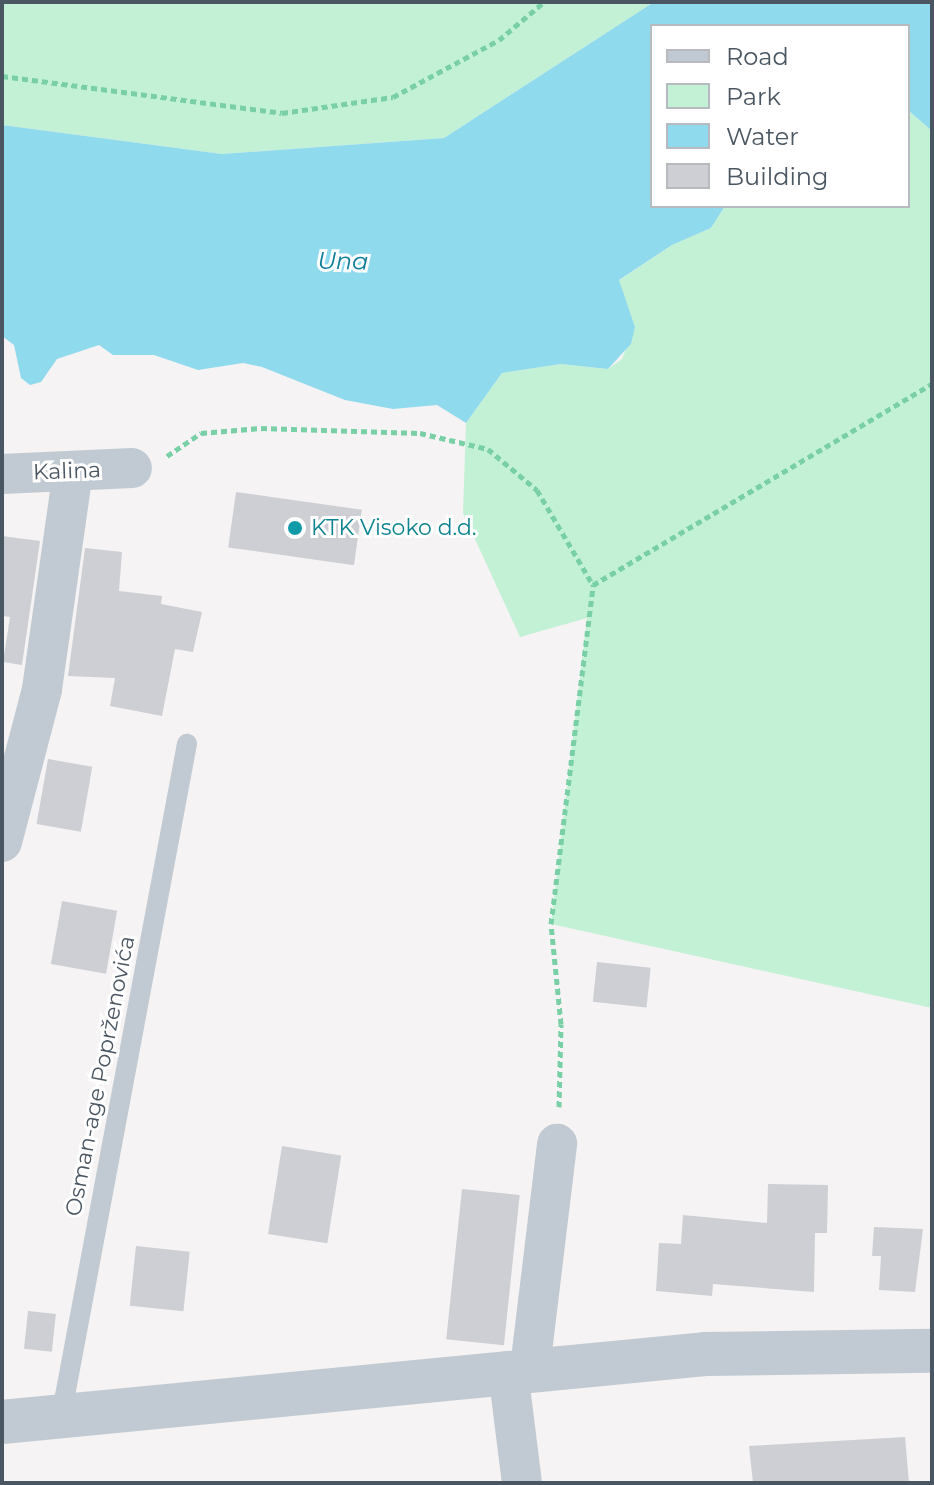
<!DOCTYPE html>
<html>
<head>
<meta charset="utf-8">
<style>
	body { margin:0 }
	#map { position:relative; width:934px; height:1485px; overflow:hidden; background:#f5f3f3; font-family:Montserrat,sans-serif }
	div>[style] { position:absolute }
	.green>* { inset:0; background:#c3f1d5 }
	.water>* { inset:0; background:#90daee }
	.building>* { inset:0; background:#cdcfd5; transform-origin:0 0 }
	.path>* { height:5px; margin-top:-2.5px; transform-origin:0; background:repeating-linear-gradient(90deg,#7ad0a6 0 6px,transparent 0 10px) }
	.service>* { height:20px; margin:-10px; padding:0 10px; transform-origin:10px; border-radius:10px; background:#c1cad2 }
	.minor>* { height:40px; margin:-20px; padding:0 20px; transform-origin:20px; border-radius:20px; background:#c1cad2 }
	.tertiary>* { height:44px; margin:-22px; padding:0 22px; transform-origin:22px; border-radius:22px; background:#c1cad2 }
	.dots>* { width:22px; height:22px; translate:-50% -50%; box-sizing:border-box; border:4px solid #fff; border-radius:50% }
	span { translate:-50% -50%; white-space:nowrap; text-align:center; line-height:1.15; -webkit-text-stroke:6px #fff; paint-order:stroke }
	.street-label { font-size:22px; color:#4a5661 }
	.culture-label { font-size:22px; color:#0d838f }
	.left { translate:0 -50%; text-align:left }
	.water-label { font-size:24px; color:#0c7c9b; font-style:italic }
	.frame { position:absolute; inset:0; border:4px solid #4a5661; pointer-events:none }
	.legend { position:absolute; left:650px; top:24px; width:260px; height:184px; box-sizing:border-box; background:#fff; border:2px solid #b7bbc0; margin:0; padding:10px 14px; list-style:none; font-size:24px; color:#4a5661 }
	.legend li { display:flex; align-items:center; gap:16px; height:40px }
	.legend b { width:40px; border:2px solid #b7bbc0 }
</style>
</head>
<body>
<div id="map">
	<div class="green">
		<i style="clip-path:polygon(2px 2px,654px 2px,444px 138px,222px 154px,2px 125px)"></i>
		<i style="clip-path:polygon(908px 110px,932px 131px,932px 1008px,551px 924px,587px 618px,520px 637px,463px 513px,466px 423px,502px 373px,561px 364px,608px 369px,622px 359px,635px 327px,618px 281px,672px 245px,711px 228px,725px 206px,908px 206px)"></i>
	</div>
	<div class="water">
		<i style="clip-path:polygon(654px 2px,932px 2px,932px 131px,908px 110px,908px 26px,652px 26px,652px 206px,725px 206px,711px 228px,672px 245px,619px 280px,635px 327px,631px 344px,608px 369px,561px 364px,502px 373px,466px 423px,437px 405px,393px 409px,345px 400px,262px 367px,243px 363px,198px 370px,154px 355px,113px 355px,99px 345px,57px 359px,41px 382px,30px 385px,21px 378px,14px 345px,2px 336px,2px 125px,222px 154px,444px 138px)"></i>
	</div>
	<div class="building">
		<i style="left:236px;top:492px;width:127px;height:56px;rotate:8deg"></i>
		<i style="clip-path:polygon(2px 536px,40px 541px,22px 665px,3px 662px,10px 617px,2px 616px)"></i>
		<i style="clip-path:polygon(85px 548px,122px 552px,119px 591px,162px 596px,161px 604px,202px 612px,193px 652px,175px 649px,162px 716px,110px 706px,115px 678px,68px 676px)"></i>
		<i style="left:48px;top:759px;width:45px;height:66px;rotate:10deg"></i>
		<i style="left:62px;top:901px;width:56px;height:64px;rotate:10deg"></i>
		<i style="left:597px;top:962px;width:54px;height:40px;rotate:6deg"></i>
		<i style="left:282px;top:1146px;width:60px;height:89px;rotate:9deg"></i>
		<i style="clip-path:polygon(768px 1184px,828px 1185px,827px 1233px,815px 1233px,814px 1292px,713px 1284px,712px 1296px,656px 1291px,659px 1243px,681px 1244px,683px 1215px,767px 1223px)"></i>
		<i style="left:462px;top:1189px;width:58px;height:151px;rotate:6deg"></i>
		<i style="clip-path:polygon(874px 1227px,923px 1229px,915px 1292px,879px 1290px,881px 1256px,872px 1256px)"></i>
		<i style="left:136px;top:1246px;width:54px;height:60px;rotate:6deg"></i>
		<i style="left:28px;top:1311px;width:28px;height:38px;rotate:6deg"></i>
		<i style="clip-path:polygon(905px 1437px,909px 1483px,753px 1483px,749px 1446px)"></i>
	</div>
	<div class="path">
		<i style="left:2px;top:76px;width:282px;rotate:7.5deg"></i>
		<i style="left:282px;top:113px;width:112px;rotate:-8.2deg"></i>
		<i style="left:393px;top:97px;width:120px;rotate:-28.3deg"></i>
		<i style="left:499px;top:40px;width:59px;rotate:-40.2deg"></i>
		<i style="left:167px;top:456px;width:41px;rotate:-34.1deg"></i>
		<i style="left:201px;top:433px;width:60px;rotate:-4.8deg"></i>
		<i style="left:261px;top:428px;width:159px;rotate:1.8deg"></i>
		<i style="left:420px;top:433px;width:70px;rotate:13.2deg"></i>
		<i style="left:488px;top:449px;width:64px;rotate:39.9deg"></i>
		<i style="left:537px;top:490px;width:110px;rotate:59.5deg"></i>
		<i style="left:559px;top:1107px;width:83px;rotate:-88.6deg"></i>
		<i style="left:561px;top:1024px;width:100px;rotate:-95.7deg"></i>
		<i style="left:551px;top:924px;width:342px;rotate:-82.9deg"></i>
		<i style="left:593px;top:585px;width:394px;rotate:-30.7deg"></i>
	</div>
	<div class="service">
		<i style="left:61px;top:1417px;width:685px;rotate:-79.4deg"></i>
	</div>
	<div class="minor">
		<i style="left:2px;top:474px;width:130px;rotate:-2.6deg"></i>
		<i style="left:2px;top:842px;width:158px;rotate:-75.3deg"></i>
		<i style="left:42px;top:689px;width:219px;rotate:-81.9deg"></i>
		<i style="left:530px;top:1368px;width:226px;rotate:-83.1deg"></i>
		<i style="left:508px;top:1371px;width:113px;rotate:82.9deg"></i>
	</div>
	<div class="tertiary">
		<i style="left:2px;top:1422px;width:706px;rotate:-5.52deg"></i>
		<i style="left:705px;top:1354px;width:227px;rotate:-0.8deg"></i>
	</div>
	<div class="dots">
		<i style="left:295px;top:528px;background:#0f9aa8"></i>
	</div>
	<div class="street-label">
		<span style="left:67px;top:471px;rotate:-2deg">Kalina</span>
		<span style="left:100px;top:1076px;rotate:-79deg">Osman-age Poprženovića</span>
	</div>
	<div class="culture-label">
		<span class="left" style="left:311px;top:528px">KTK Visoko d.d.</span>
	</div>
	<div class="water-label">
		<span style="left:343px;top:261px;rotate:1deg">Una</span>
	</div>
	<div class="frame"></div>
	<ul class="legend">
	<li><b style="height:10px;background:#c1cad2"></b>Road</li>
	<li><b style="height:22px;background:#c3f1d5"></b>Park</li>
	<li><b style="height:22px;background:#90daee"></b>Water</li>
	<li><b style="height:22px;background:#cdcfd5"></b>Building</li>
	</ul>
</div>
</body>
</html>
